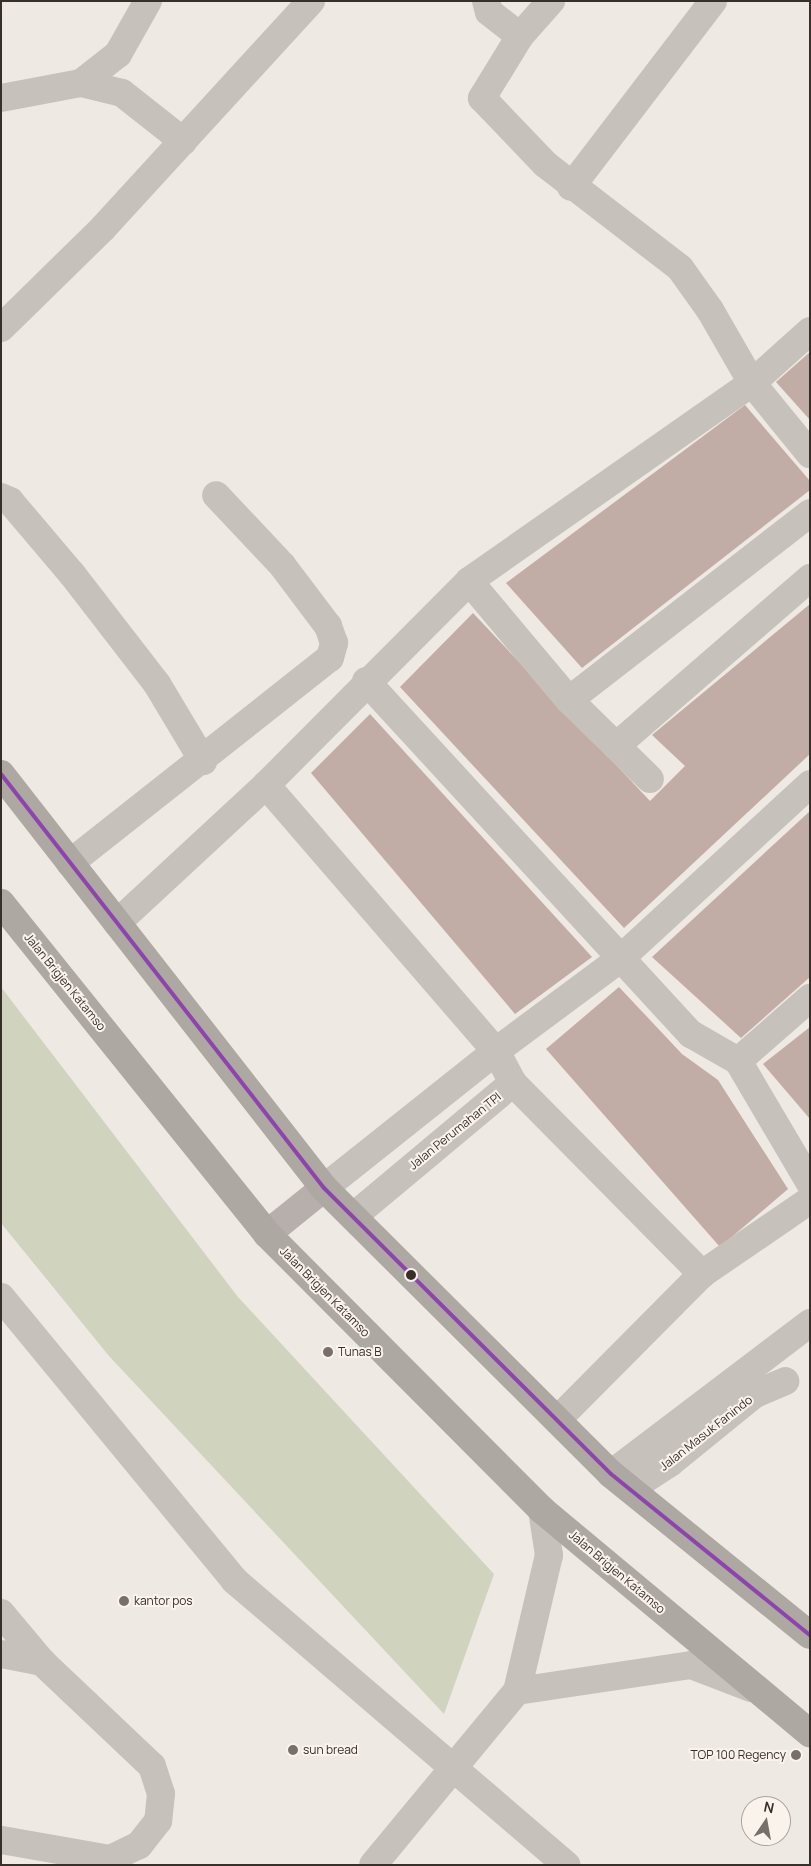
<!DOCTYPE html>
<html>
<head>
<meta charset="utf-8">
<style>
	body { margin:0 }
	#map { position:relative; width:811px; height:1866px; overflow:hidden; background:#eee9e3; font-family:Manrope,sans-serif }
	div>[style] { position:absolute }
	.green>* { inset:0; background:#d0d3be }
	.building>* { inset:0; background:#c1ada5 }
	.minor>* { height:28px; margin:-14px; padding:0 14px; transform-origin:14px; border-radius:14px; background:#c7c1bc }
	.major>* { height:28px; margin:-14px; padding:0 14px; transform-origin:14px; border-radius:14px; background:#b6afab }
	.highway>* { height:28px; margin:-14px; padding:0 14px; transform-origin:14px; border-radius:14px; background:#ada8a2 }
	.bus-1>* { height:4px; margin:-2px; padding:0 2px; transform-origin:2px; border-radius:2px; background:#8e44ad }
	.dots>* { width:14px; height:14px; translate:-50% -50%; box-sizing:border-box; border:2px solid #faf3ec; border-radius:50% }
	span { translate:-50% -50%; white-space:nowrap; text-align:center; line-height:1.15; -webkit-text-stroke:4px #faf3ec; paint-order:stroke }
	.street-label { font-size:12px; color:#382e2a }
	.poi-label { font-size:12px; color:#382e2a }
	.left { translate:0 -50%; text-align:left }
	.right { translate:-100% -50%; text-align:right }
	.frame { position:absolute; inset:0; border:2px solid #382e2a; pointer-events:none }
	.north { position:absolute; left:741px; top:1796px; width:50px; height:50px; box-sizing:border-box; background:#faf3ec; border:1px solid #aca49e; border-radius:50%; rotate:12deg; font-size:14px; font-weight:700; line-height:20px; text-align:center; color:#382e2a }
	.north::after { content:''; display:block; margin:auto; width:18px; height:22px; background:#786f6b; clip-path:polygon(50% 0,100% 100%,50% 72%,0 100%) }
</style>
</head>
<body>
<div id="map">
	<div class="green">
		<i style="clip-path:polygon(1px 987px,238px 1297px,494px 1574px,444px 1714px,109px 1356px,1px 1223px)"></i>
	</div>
	<div class="building">
		<i style="clip-path:polygon(810px 352px,810px 420px,776px 382px)"></i>
		<i style="clip-path:polygon(745px 405px,810px 481px,810px 490px,582px 668px,506px 583px)"></i>
		<i style="clip-path:polygon(810px 604px,810px 754px,624px 928px,400px 687px,473px 613px,650px 801px,685px 766px,652px 735px)"></i>
		<i style="clip-path:polygon(370px 714px,592px 957px,515px 1014px,311px 773px)"></i>
		<i style="clip-path:polygon(810px 811px,810px 977px,741px 1038px,652px 957px)"></i>
		<i style="clip-path:polygon(619px 987px,682px 1054px,718px 1080px,788px 1189px,720px 1247px,546px 1049px)"></i>
		<i style="clip-path:polygon(810px 1027px,810px 1119px,763px 1064px)"></i>
	</div>
	<div class="minor">
		<i style="left:486px;top:1px;width:11px;rotate:75deg"></i>
		<i style="left:489px;top:12px;width:39px;rotate:38deg"></i>
		<i style="left:520px;top:36px;width:73px;rotate:121.5deg"></i>
		<i style="left:482px;top:98px;width:91px;rotate:46.3deg"></i>
		<i style="left:545px;top:164px;width:170px;rotate:37.6deg"></i>
		<i style="left:680px;top:268px;width:52px;rotate:54.5deg"></i>
		<i style="left:710px;top:310px;width:84px;rotate:60.1deg"></i>
		<i style="left:752px;top:383px;width:92px;rotate:50.8deg"></i>
		<i style="left:520px;top:36px;width:47px;rotate:-48.5deg"></i>
		<i style="left:81px;top:83px;width:47px;rotate:-38.1deg"></i>
		<i style="left:118px;top:54px;width:61px;rotate:-60.5deg"></i>
		<i style="left:1px;top:98px;width:81px;rotate:-10.6deg"></i>
		<i style="left:81px;top:83px;width:42px;rotate:13.7deg"></i>
		<i style="left:122px;top:93px;width:78px;rotate:38.2deg"></i>
		<i style="left:571px;top:187px;width:234px;rotate:-52.6deg"></i>
		<i style="left:1px;top:328px;width:143px;rotate:-44.4deg"></i>
		<i style="left:103px;top:228px;width:308px;rotate:-47.5deg"></i>
		<i style="left:1px;top:497px;width:10px;rotate:24deg"></i>
		<i style="left:10px;top:501px;width:96px;rotate:49.7deg"></i>
		<i style="left:72px;top:574px;width:139px;rotate:52.3deg"></i>
		<i style="left:157px;top:684px;width:90px;rotate:59.1deg"></i>
		<i style="left:469px;top:581px;width:155px;rotate:50deg"></i>
		<i style="left:569px;top:700px;width:113px;rotate:44.3deg"></i>
		<i style="left:366px;top:681px;width:480px;rotate:47.4deg"></i>
		<i style="left:691px;top:1034px;width:54px;rotate:29.9deg"></i>
		<i style="left:738px;top:1061px;width:142px;rotate:59.5deg"></i>
		<i style="left:569px;top:700px;width:305px;rotate:-37.8deg"></i>
		<i style="left:616px;top:746px;width:257px;rotate:-40.9deg"></i>
		<i style="left:266px;top:785px;width:352px;rotate:49.2deg"></i>
		<i style="left:496px;top:1051px;width:36px;rotate:62deg"></i>
		<i style="left:513px;top:1083px;width:269px;rotate:45.3deg"></i>
		<i style="left:702px;top:1274px;width:131px;rotate:-34.4deg"></i>
		<i style="left:70px;top:863px;width:331px;rotate:-38.3deg"></i>
		<i style="left:330px;top:658px;width:16px;rotate:-75deg"></i>
		<i style="left:334px;top:643px;width:18px;rotate:-109deg"></i>
		<i style="left:328px;top:626px;width:76px;rotate:-127deg"></i>
		<i style="left:282px;top:565px;width:96px;rotate:-133.3deg"></i>
		<i style="left:117px;top:923px;width:203px;rotate:-42.8deg"></i>
		<i style="left:266px;top:785px;width:288px;rotate:-45.1deg"></i>
		<i style="left:469px;top:581px;width:345px;rotate:-35deg"></i>
		<i style="left:752px;top:383px;width:78px;rotate:-41.9deg"></i>
		<i style="left:738px;top:1061px;width:96px;rotate:-41.2deg"></i>
		<i style="left:324px;top:1188px;width:220px;rotate:-38.5deg"></i>
		<i style="left:496px;top:1051px;width:156px;rotate:-36.6deg"></i>
		<i style="left:621px;top:958px;width:257px;rotate:-42.6deg"></i>
		<i style="left:355px;top:1215px;width:206px;rotate:-39.9deg"></i>
		<i style="left:1px;top:1297px;width:367px;rotate:50.5deg"></i>
		<i style="left:234px;top:1580px;width:438px;rotate:40.6deg"></i>
		<i style="left:557px;top:1420px;width:206px;rotate:-45.2deg"></i>
		<i style="left:611px;top:1474px;width:250px;rotate:-37.2deg"></i>
		<i style="left:630px;top:1489px;width:48px;rotate:-33deg"></i>
		<i style="left:670px;top:1463px;width:109px;rotate:-39.1deg"></i>
		<i style="left:755px;top:1394px;width:33px;rotate:-23deg"></i>
		<i style="left:542px;top:1510px;width:46px;rotate:81.2deg"></i>
		<i style="left:549px;top:1555px;width:140px;rotate:103.2deg"></i>
		<i style="left:517px;top:1691px;width:176px;rotate:-8.5deg"></i>
		<i style="left:691px;top:1665px;width:64px;rotate:21deg"></i>
		<i style="left:1px;top:1613px;width:64px;rotate:50.1deg"></i>
		<i style="left:42px;top:1662px;width:151px;rotate:43.4deg"></i>
		<i style="left:152px;top:1766px;width:29px;rotate:72deg"></i>
		<i style="left:161px;top:1794px;width:27px;rotate:96deg"></i>
		<i style="left:158px;top:1821px;width:31px;rotate:128deg"></i>
		<i style="left:139px;top:1845px;width:32px;rotate:154deg"></i>
		<i style="left:110px;top:1859px;width:111px;rotate:-170.1deg"></i>
		<i style="left:1px;top:1654px;width:42px;rotate:11deg"></i>
		<i style="left:373px;top:1865px;width:226px;rotate:-50.4deg"></i>
	</div>
	<div class="major">
		<i style="left:267px;top:1234px;width:73px;rotate:-38.9deg"></i>
	</div>
	<div class="highway">
		<i style="left:1px;top:774px;width:525px;rotate:52.04deg"></i>
		<i style="left:324px;top:1188px;width:405px;rotate:44.9deg"></i>
		<i style="left:611px;top:1474px;width:256px;rotate:39deg"></i>
		<i style="left:1px;top:903px;width:425px;rotate:51.2deg"></i>
		<i style="left:267px;top:1234px;width:390px;rotate:45.1deg"></i>
		<i style="left:542px;top:1510px;width:349px;rotate:39.8deg"></i>
	</div>
	<div class="bus-1">
		<i style="left:1px;top:774px;width:525px;rotate:52.04deg"></i>
		<i style="left:324px;top:1188px;width:405px;rotate:44.9deg"></i>
		<i style="left:611px;top:1474px;width:256px;rotate:39deg"></i>
	</div>
	<div class="dots">
		<i style="left:411px;top:1275px;background:#382e2a"></i>
		<i style="left:328px;top:1352px;background:#786f6b"></i>
		<i style="left:124px;top:1601px;background:#786f6b"></i>
		<i style="left:293px;top:1750px;background:#786f6b"></i>
		<i style="left:796px;top:1755px;background:#786f6b"></i>
	</div>
	<div class="street-label">
		<span style="left:65px;top:982px;rotate:51deg">Jalan Brigjen Katamso</span>
		<span style="left:455px;top:1131px;rotate:-39deg">Jalan Perumahan TPI</span>
		<span style="left:325px;top:1292px;rotate:45deg">Jalan Brigjen Katamso</span>
		<span style="left:706px;top:1433px;rotate:-38deg">Jalan Masuk Fanindo</span>
		<span style="left:617px;top:1572px;rotate:40deg">Jalan Brigjen Katamso</span>
	</div>
	<div class="poi-label">
		<span class="left" style="left:338px;top:1352px">Tunas B</span>
		<span class="left" style="left:134px;top:1601px">kantor pos</span>
		<span class="left" style="left:303px;top:1750px">sun bread</span>
		<span class="right" style="left:786px;top:1755px">TOP 100 Regency</span>
	</div>
	<div class="frame"></div>
	<div class="north">N</div>
</div>
</body>
</html>
